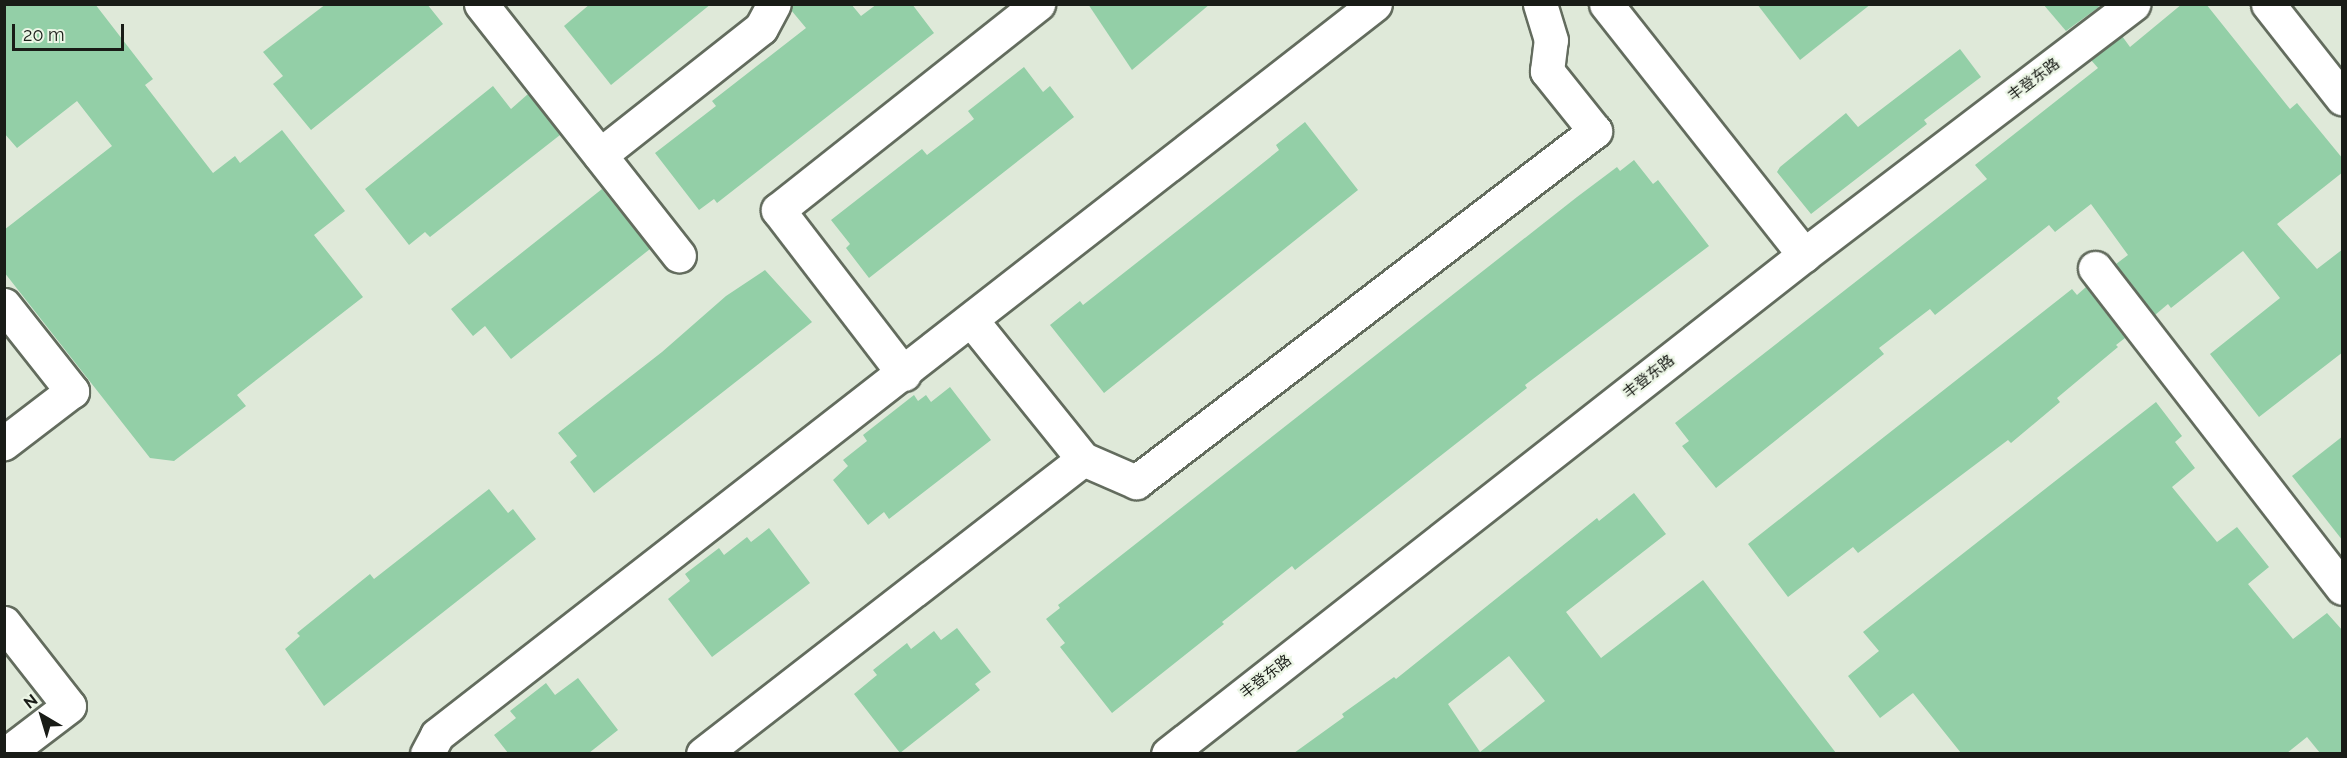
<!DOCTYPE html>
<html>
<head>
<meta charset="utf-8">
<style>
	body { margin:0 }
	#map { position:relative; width:2347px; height:758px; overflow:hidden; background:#dfe9d9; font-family:Raleway,"Noto Sans SC",sans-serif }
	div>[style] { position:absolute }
	.building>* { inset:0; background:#93cfa7 }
	.roads { filter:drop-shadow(2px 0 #636c5e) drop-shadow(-2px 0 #636c5e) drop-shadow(0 2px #636c5e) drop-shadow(0 -2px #636c5e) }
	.minor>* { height:33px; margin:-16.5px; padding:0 16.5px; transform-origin:16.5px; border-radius:16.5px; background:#fff }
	span { translate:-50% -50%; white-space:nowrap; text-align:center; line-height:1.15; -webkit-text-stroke:4.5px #ecf6e6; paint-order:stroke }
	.street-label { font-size:15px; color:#191c17 }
	.frame { position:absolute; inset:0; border:6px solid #191c17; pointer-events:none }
	.north { position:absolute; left:12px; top:686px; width:60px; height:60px; -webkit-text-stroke:4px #ecf6e6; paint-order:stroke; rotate:322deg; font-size:16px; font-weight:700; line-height:24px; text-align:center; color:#191c17 }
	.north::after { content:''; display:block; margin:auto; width:21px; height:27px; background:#191c17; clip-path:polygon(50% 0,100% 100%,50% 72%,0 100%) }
	.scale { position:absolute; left:12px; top:24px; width:112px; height:27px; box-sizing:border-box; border:3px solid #191c17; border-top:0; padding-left:8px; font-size:18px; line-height:21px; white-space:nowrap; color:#191c17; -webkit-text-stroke:4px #ecf6e6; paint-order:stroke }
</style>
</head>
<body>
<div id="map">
	<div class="building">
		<i style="clip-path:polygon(4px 4px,95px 4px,153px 79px,145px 85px,213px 173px,235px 156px,240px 163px,282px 130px,345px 211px,314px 235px,363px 297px,237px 395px,246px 406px,174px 461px,150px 458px,4px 272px,4px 230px,112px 146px,77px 101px,17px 148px,4px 133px)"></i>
		<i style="clip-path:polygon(326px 4px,427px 4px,443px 24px,311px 130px,273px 84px,283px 76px,263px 52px)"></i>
		<i style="clip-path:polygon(590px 4px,711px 4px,611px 85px,564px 26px)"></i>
		<i style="clip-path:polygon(793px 4px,851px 4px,861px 16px,877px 4px,912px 4px,934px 33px,717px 203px,714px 199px,699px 210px,655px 153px,716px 106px,712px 101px,806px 28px,791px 10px)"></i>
		<i style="clip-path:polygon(1088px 4px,1210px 4px,1132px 70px)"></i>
		<i style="clip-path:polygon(1757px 4px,1871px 4px,1800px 60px)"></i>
		<i style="clip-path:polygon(2043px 4px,2097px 4px,2099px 7px,2066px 31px)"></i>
		<i style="clip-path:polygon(2182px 4px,2206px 4px,2290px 109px,2297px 103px,2343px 159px,2343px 172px,2277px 224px,2317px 269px,2343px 249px,2343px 352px,2259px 417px,2210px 354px,2280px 298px,2243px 251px,2171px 308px,2168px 304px,2155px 315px,2116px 264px,2128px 255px,2091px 204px,2055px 232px,2049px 225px,1935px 315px,1930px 309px,1879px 348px,1884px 354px,1716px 488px,1682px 446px,1689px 441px,1675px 423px,1987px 179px,1975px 165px,2098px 68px,2091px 60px,2122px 36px,2130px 47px)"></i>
		<i style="clip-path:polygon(1960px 49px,1981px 77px,1924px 120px,1927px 124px,1811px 214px,1777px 172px,1780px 167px,1846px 113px,1858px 127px)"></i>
		<i style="clip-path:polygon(1024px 67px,1043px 92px,1050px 86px,1074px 117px,869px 278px,846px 248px,850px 244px,831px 220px,922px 149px,927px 155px,974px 119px,968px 111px)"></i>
		<i style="clip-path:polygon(493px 86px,511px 109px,528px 94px,560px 135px,430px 237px,425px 232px,409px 245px,365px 189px)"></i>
		<i style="clip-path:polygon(1305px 122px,1358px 190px,1104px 393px,1050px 325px,1080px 301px,1083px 305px,1233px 187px,1279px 150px,1276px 145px)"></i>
		<i style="clip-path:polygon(1634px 160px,1653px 184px,1658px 180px,1709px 246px,1525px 385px,1527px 388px,1295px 570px,1292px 566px,1222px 622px,1224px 624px,1112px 713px,1060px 647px,1065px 643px,1046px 619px,1060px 608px,1058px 605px,1577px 197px,1617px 167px,1620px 171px)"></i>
		<i style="clip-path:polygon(602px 189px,650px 249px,511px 359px,485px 326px,473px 336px,451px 309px)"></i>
		<i style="clip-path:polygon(765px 270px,812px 322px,594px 493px,570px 462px,577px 456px,558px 433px,662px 352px,726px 296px)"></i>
		<i style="clip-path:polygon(2086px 287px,2125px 338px,2116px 345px,2118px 347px,2057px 398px,2060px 402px,2011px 443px,2008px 440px,1858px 553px,1853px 547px,1788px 597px,1748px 544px,2072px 289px,2077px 295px)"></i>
		<i style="clip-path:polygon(950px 387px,991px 440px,889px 519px,884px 512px,868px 525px,833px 480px,848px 466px,843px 460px,867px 441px,863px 435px,914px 395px,918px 401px,926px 395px,931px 402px)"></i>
		<i style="clip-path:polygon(2156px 402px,2182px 436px,2175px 442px,2195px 468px,2172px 487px,2217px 542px,2237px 527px,2269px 567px,2248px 584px,2293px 639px,2327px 613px,2343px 631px,2343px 753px,2320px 753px,2307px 737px,2287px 753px,1961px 753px,1913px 693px,1880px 718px,1848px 676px,1879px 651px,1863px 632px)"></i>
		<i style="clip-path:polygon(2343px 436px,2343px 541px,2292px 476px)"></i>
		<i style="clip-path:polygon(489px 489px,508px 513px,513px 509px,536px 539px,324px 706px,285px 649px,300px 636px,297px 633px,370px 574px,374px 579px)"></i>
		<i style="clip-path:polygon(evenodd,1634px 493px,1666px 534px,1566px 612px,1601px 658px,1703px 580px,1836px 753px,1294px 753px,1344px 717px,1342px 714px,1394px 677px,1396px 679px,1597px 518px,1599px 521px,1634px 493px,1509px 656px,1545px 701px,1480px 752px,1448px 704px,1509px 656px)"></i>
		<i style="clip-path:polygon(769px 528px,810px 583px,712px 657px,668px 599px,690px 581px,685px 574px,719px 548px,724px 555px,747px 537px,751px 542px)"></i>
		<i style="clip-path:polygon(957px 628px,991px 672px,975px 684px,980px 690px,900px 753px,854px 694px,877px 675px,873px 670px,907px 643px,911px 649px,934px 631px,941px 640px)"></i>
		<i style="clip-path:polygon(578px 678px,618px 730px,589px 753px,508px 753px,494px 735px,516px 718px,510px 711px,546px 683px,555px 695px)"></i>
	</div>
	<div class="roads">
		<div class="minor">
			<i style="left:481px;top:4px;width:320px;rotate:51.8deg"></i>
			<i style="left:1606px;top:4px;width:320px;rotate:51.7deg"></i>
			<i style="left:2268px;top:4px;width:120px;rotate:51.8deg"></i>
			<i style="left:600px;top:155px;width:205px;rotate:-38.3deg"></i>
			<i style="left:761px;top:28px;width:27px;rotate:-62deg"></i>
			<i style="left:2095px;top:268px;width:404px;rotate:52.3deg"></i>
			<i style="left:4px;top:305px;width:110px;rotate:51.7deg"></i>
			<i style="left:72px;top:391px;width:86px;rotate:142.6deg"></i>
			<i style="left:904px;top:374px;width:207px;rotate:-127.5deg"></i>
			<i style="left:778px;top:210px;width:332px;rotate:-38.4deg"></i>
			<i style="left:1083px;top:459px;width:58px;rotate:23.5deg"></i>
			<i style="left:1136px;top:482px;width:578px;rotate:-37.41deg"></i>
			<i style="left:1595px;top:131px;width:77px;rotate:-128.7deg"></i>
			<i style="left:1547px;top:71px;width:31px;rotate:-83deg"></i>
			<i style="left:1551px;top:40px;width:38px;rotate:-107deg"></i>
			<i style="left:4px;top:623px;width:105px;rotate:51.9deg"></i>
			<i style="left:69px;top:706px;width:79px;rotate:142.7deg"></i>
			<i style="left:427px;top:754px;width:21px;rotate:-62deg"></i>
			<i style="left:437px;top:735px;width:1189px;rotate:-37.93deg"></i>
			<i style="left:703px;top:754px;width:481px;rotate:-37.8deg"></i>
			<i style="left:1083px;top:459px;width:177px;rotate:-128.8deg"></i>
			<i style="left:1168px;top:754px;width:808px;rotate:-38.12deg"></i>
			<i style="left:1804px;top:255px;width:414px;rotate:-37.3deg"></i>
		</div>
	</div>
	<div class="street-label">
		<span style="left:2034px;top:80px;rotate:-37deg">丰登东路</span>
		<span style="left:1649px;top:377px;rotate:-38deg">丰登东路</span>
		<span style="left:1266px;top:677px;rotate:-38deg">丰登东路</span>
	</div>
	<div class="frame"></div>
	<div class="north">N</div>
	<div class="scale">20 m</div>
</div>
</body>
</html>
